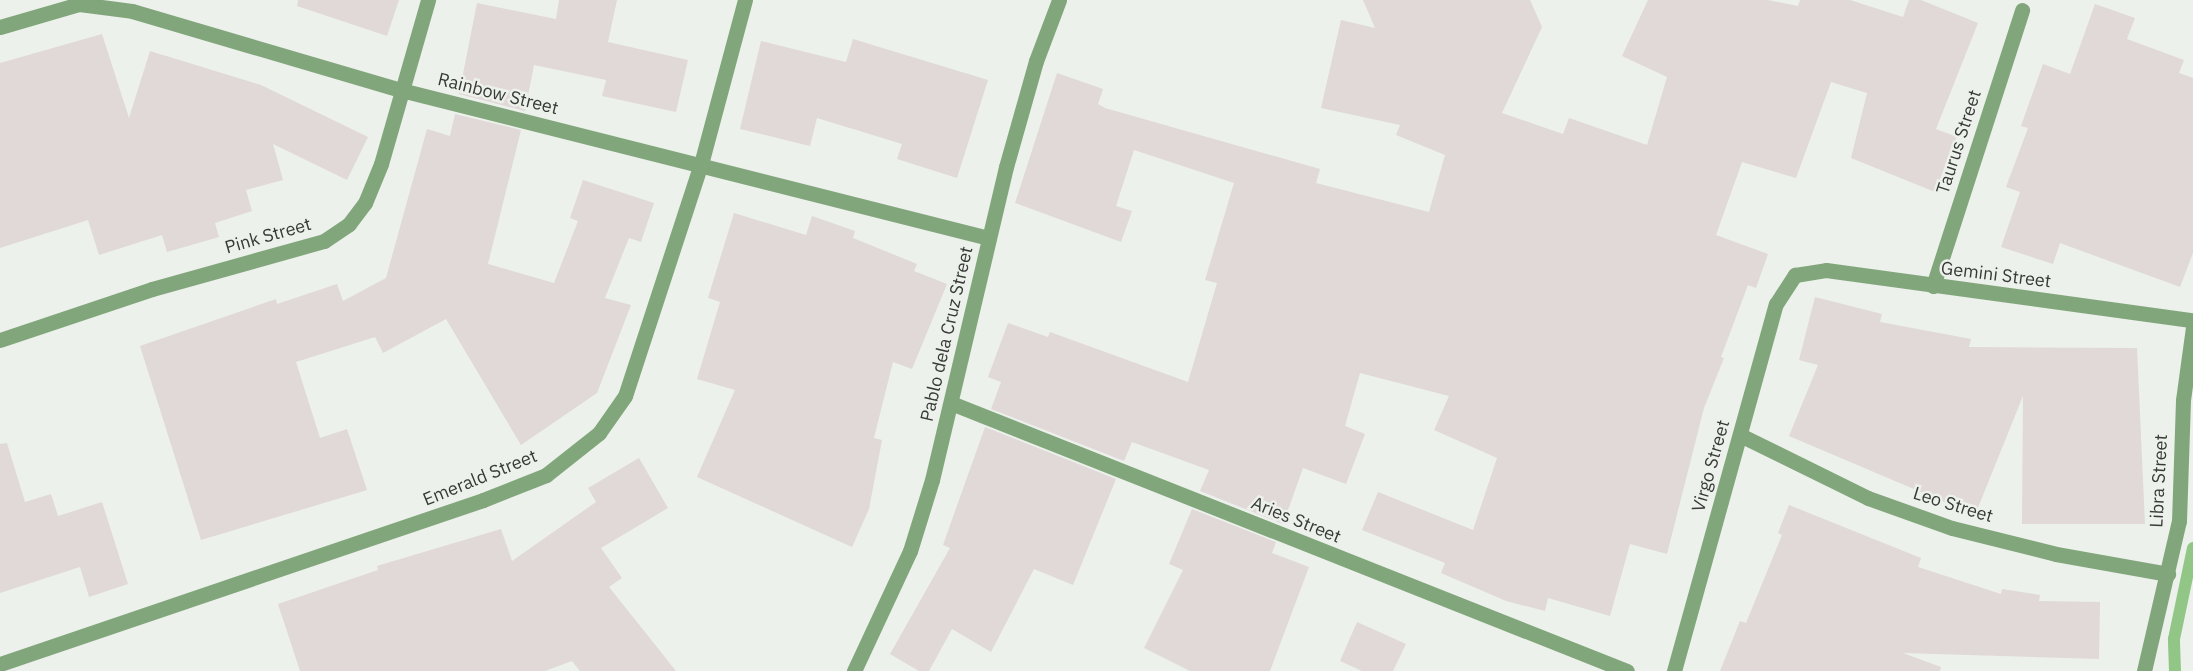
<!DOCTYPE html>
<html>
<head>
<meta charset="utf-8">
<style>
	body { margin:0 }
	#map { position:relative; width:2193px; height:671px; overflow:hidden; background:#ecf1eb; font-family:"IBM Plex Sans",sans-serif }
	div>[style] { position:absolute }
	.stream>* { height:12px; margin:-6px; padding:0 6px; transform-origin:6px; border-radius:6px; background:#91c687 }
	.building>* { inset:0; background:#e1d8d8 }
	.minor>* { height:15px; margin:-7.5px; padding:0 7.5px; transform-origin:7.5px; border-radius:7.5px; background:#82a67b }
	span { translate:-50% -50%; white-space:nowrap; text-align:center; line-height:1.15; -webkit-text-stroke:5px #ecf1eb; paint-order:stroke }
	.street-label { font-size:18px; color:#383a37 }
</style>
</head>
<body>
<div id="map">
	<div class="stream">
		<i style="left:2175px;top:671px;width:32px;rotate:-92deg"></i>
		<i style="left:2174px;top:639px;width:93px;rotate:-78.2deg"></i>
	</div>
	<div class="building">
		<i style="clip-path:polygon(298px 0,399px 0,387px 36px,297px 6px)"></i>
		<i style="clip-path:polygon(559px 0,617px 0,608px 42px,688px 60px,676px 112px,602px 96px,606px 80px,534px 65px,525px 111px,459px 94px,477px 3px,556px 19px)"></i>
		<i style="clip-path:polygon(1363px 0,1530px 0,1542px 27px,1502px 113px,1563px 134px,1569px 118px,1647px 145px,1667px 77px,1622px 56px,1648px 0,1768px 0,1798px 6px,1800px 0,1850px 0,1903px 17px,1909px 0,1921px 0,1978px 23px,1936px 129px,1957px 137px,1935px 192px,1851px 158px,1867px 93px,1831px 82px,1796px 178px,1742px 162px,1716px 235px,1768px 254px,1756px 288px,1748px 285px,1721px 357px,1724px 358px,1704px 408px,1667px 554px,1630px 544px,1610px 616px,1548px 598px,1545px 611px,1506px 601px,1441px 573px,1445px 563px,1362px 530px,1378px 492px,1473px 530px,1497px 458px,1434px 430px,1449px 396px,1360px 373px,1345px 426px,1365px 434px,1346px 484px,1303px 468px,1283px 524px,1200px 491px,1209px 470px,1132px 442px,1124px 461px,991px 409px,1001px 382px,988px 377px,1008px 323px,1048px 337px,1050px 332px,1188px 382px,1217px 283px,1205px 280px,1234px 183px,1134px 150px,1116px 206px,1132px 211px,1121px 242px,1015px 203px,1057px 73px,1103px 89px,1098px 104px,1105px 108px,1320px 169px,1316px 183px,1429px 212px,1445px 155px,1396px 135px,1400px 125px,1321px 108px,1341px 20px,1375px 28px)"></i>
		<i style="clip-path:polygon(2095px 4px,2135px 18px,2127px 39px,2184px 60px,2179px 73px,2193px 78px,2193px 253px,2180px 287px,2060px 243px,2053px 264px,2001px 247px,2020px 192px,2006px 187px,2028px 128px,2021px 126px,2043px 64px,2070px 74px)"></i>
		<i style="clip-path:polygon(102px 34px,129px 118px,150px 51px,261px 85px,368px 137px,347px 180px,273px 144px,283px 180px,246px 190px,252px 211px,215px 223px,219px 237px,167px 252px,162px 235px,99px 255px,88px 220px,0 248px,0 63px)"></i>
		<i style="clip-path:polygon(853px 39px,988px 80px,957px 178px,897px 159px,902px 144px,817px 118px,810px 146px,740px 129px,761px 41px,846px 62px)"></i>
		<i style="clip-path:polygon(455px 114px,521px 130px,488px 264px,554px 283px,578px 221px,570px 218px,583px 180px,654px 203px,641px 242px,629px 238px,605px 298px,631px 305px,597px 393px,521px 445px,446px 319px,383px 353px,375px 337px,296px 362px,320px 438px,347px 429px,367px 490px,201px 540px,140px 346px,276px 299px,277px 304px,337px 284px,343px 301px,386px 278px,427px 129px,450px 136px)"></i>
		<i style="clip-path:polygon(734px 213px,806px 235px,812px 216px,855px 231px,853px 238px,917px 264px,914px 271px,947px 284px,912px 369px,893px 362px,874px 438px,882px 440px,869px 509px,852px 547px,697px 477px,735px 390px,697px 379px,720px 302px,708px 298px)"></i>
		<i style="clip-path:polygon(1815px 297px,1882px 314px,1880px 322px,1971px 339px,1969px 347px,2137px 348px,2145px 524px,2022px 524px,2023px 396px,1975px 515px,1789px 436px,1818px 365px,1799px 360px)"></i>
		<i style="clip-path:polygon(985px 427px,1116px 479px,1073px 585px,1034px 569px,991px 652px,952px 629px,929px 671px,919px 671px,890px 654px,950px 548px,943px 545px)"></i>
		<i style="clip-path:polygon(7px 443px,25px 502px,51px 494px,58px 516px,102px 502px,128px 584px,89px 597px,80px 567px,0 593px,0 444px)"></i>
		<i style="clip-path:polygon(639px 458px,668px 508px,601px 548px,622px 578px,609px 587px,676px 671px,580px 671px,572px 661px,545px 671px,300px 671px,278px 604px,378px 570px,377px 566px,501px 529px,512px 561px,596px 502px,588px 488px)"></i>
		<i style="clip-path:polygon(1789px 505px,1921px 558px,1918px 567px,2001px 594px,2002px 589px,2040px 595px,2039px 601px,2100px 602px,2099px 659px,1903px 653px,1941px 667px,1940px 671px,1720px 671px,1740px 621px,1746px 623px,1782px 535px,1778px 533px)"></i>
		<i style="clip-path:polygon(1192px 509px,1276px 542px,1272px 553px,1309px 567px,1270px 671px,1190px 671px,1144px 648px,1183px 570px,1169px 564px)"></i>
		<i style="clip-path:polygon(1357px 622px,1406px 644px,1393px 671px,1362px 671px,1340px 661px)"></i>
	</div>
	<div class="minor">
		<i style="left:0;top:27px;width:82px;rotate:-16.2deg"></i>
		<i style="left:79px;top:4px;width:53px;rotate:7.5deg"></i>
		<i style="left:132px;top:11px;width:280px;rotate:16.4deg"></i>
		<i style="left:401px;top:90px;width:606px;rotate:14.13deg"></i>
		<i style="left:1933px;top:286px;width:290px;rotate:-72.1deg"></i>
		<i style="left:0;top:340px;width:160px;rotate:-18.5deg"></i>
		<i style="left:152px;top:289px;width:179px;rotate:-15.6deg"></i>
		<i style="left:324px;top:241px;width:30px;rotate:-34deg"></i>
		<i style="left:349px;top:224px;width:26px;rotate:-53deg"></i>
		<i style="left:365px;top:203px;width:42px;rotate:-67.7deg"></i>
		<i style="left:381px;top:164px;width:171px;rotate:-74deg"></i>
		<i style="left:951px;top:403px;width:727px;rotate:21.63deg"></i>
		<i style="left:1740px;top:435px;width:143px;rotate:26.2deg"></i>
		<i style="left:1868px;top:498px;width:89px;rotate:19.7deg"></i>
		<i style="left:1952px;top:528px;width:107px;rotate:14deg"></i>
		<i style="left:2056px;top:554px;width:114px;rotate:10.1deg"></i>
		<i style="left:0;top:664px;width:510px;rotate:-18.75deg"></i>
		<i style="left:483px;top:500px;width:68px;rotate:-21.6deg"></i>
		<i style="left:546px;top:475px;width:68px;rotate:-38.4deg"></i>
		<i style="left:599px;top:433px;width:45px;rotate:-54.9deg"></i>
		<i style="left:625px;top:396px;width:244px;rotate:-71.9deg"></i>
		<i style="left:701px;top:164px;width:170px;rotate:-75deg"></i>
		<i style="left:854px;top:671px;width:132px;rotate:-65deg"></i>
		<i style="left:910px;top:551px;width:74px;rotate:-72.8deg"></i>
		<i style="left:932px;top:480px;width:322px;rotate:-76.7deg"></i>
		<i style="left:1006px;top:167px;width:110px;rotate:-74.2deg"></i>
		<i style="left:1036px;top:61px;width:65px;rotate:-69.3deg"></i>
		<i style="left:1674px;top:671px;width:381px;rotate:-74.5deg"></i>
		<i style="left:1776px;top:304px;width:35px;rotate:-57deg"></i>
		<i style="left:1795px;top:275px;width:31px;rotate:-9deg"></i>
		<i style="left:1826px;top:270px;width:370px;rotate:7.8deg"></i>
		<i style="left:2144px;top:671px;width:154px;rotate:-76.9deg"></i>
		<i style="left:2179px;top:521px;width:121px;rotate:-88.1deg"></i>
		<i style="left:2183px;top:400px;width:74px;rotate:-82.2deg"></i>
	</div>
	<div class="street-label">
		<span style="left:498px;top:94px;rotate:14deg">Rainbow Street</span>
		<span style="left:1959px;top:142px;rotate:-72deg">Taurus Street</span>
		<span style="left:268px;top:236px;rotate:-16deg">Pink Street</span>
		<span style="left:1996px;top:275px;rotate:7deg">Gemini Street</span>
		<span style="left:947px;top:334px;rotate:-77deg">Pablo dela Cruz Street</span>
		<span style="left:1711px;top:466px;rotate:-74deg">Virgo Street</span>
		<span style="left:480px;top:478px;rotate:-22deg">Emerald Street</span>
		<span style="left:2159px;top:481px;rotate:-87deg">Libra Street</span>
		<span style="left:1953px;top:505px;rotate:17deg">Leo Street</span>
		<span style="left:1296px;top:520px;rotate:22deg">Aries Street</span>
	</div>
</div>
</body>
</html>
